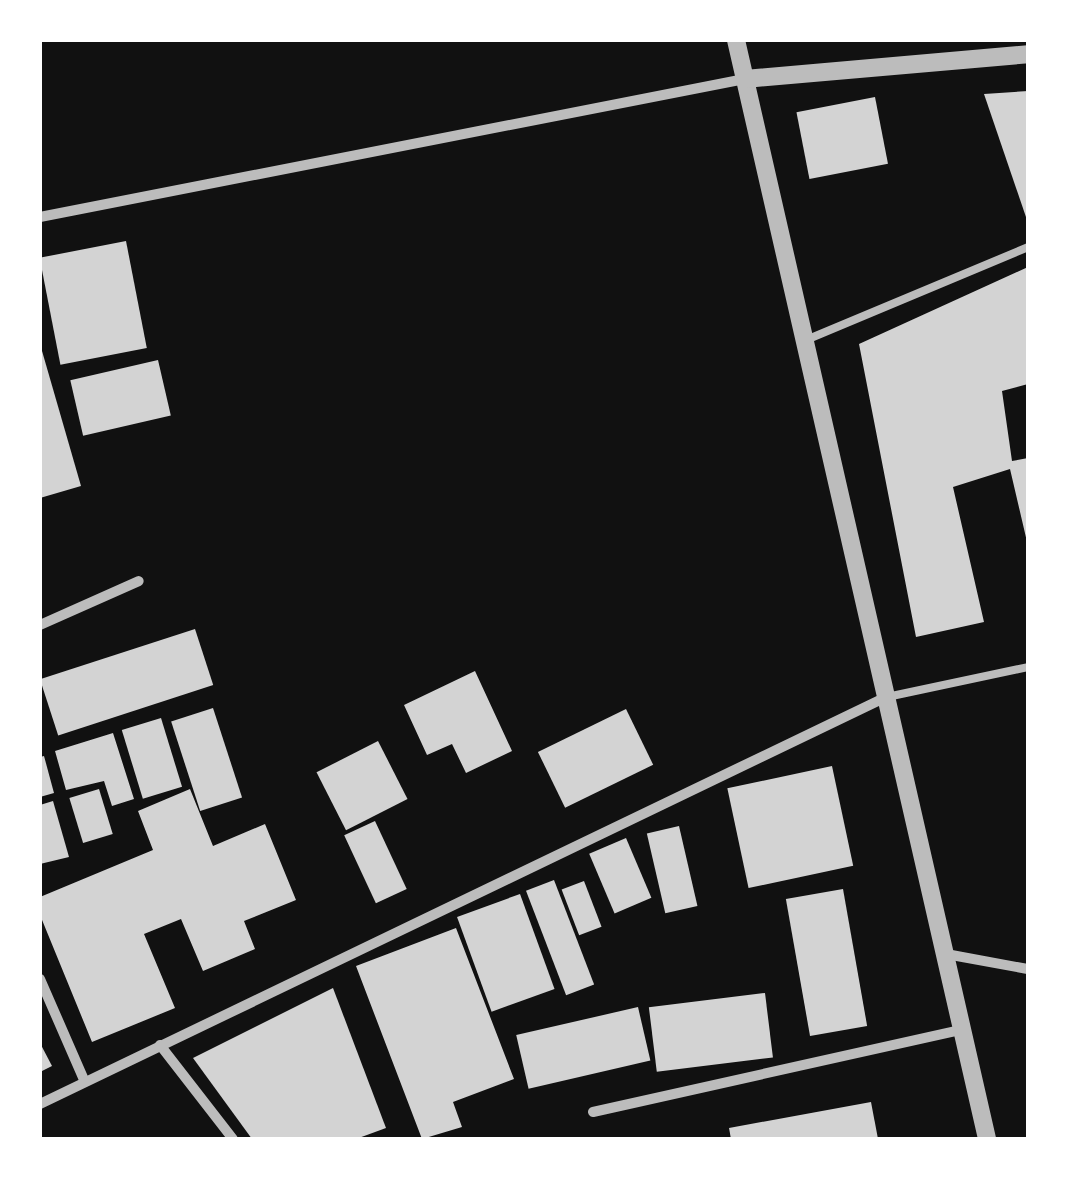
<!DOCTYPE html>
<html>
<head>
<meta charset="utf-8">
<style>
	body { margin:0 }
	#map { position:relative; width:1068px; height:1179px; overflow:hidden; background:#111; font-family:Signika,sans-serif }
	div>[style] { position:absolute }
	.building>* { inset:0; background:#d3d3d3; transform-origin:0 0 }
	.service>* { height:8px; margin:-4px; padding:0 4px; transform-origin:4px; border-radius:4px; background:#bcbcbc }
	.minor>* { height:10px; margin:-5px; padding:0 5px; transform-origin:5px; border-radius:5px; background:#bcbcbc }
	.tertiary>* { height:18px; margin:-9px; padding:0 9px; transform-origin:9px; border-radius:9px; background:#bcbcbc }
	span { translate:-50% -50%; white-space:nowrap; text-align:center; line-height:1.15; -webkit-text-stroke:10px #fff; paint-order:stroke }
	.frame { position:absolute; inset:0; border:42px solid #fff; pointer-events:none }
</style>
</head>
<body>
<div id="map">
	<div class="building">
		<i style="clip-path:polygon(1028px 91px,1028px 220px,1027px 220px,984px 94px)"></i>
		<i style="left:875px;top:97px;width:68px;height:80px;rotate:79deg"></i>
		<i style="left:126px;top:241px;width:109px;height:88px;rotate:79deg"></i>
		<i style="clip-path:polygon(1028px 267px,1028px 384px,1002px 391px,1012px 461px,1028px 458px,1028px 546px,1010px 469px,953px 487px,984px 622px,916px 637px,859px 344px)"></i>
		<i style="clip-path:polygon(40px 344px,81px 486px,40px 498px)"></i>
		<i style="left:158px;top:360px;width:57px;height:90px;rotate:77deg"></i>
		<i style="left:195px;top:629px;width:59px;height:163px;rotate:72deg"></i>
		<i style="clip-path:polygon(475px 671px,512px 751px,466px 773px,452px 744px,427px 755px,404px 705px)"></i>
		<i style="left:213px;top:708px;width:94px;height:44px;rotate:72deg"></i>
		<i style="left:626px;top:709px;width:62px;height:98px;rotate:64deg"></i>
		<i style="left:161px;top:718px;width:72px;height:41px;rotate:73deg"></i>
		<i style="clip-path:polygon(113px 733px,134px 799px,112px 806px,104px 781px,66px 790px,55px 751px)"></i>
		<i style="left:378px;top:741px;width:65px;height:69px;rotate:63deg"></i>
		<i style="clip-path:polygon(44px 756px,54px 793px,40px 797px,40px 757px)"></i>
		<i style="left:832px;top:766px;width:102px;height:107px;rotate:78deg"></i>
		<i style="left:99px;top:789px;width:47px;height:31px;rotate:73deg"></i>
		<i style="clip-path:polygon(190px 789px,213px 846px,265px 824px,296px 900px,244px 921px,255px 949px,203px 971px,181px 919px,144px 934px,175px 1008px,92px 1042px,40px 915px,40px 897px,153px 850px,138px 811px)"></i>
		<i style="clip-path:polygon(53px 801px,69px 857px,40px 864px,40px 805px)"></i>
		<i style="left:375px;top:821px;width:75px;height:34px;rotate:65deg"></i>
		<i style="left:679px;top:826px;width:82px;height:33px;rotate:77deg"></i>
		<i style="left:626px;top:838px;width:65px;height:40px;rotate:67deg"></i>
		<i style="left:554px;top:880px;width:112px;height:30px;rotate:69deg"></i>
		<i style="left:584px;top:881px;width:49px;height:24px;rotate:69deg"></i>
		<i style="left:843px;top:889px;width:139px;height:58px;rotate:80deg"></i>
		<i style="left:520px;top:894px;width:101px;height:67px;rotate:70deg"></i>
		<i style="clip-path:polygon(456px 928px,514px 1079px,453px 1102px,462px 1127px,422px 1139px,356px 966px)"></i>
		<i style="clip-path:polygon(333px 988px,386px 1128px,356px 1139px,252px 1139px,193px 1058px)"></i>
		<i style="left:765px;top:993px;width:65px;height:117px;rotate:83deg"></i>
		<i style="left:638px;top:1007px;width:55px;height:125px;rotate:77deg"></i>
		<i style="clip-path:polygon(40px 1043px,52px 1066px,40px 1072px)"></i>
		<i style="clip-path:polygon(871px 1102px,878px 1139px,731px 1139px,729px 1128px)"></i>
	</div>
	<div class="service">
		<i style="left:806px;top:340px;width:241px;rotate:-22.7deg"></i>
		<i style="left:887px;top:697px;width:144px;rotate:-12deg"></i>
	</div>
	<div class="minor">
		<i style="left:40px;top:217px;width:718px;rotate:-11.08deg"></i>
		<i style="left:40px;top:625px;width:108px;rotate:-24deg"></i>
		<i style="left:946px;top:954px;width:83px;rotate:10.4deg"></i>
		<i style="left:40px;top:979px;width:112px;rotate:66.4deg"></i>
		<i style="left:160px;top:1045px;width:119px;rotate:52.2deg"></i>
		<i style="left:40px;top:1104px;width:939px;rotate:-25.69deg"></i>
		<i style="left:593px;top:1112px;width:377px;rotate:-12.6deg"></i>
	</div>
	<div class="tertiary">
		<i style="left:736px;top:40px;width:1127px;rotate:77.13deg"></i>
		<i style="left:745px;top:79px;width:284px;rotate:-5deg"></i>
	</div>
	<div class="frame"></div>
</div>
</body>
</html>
